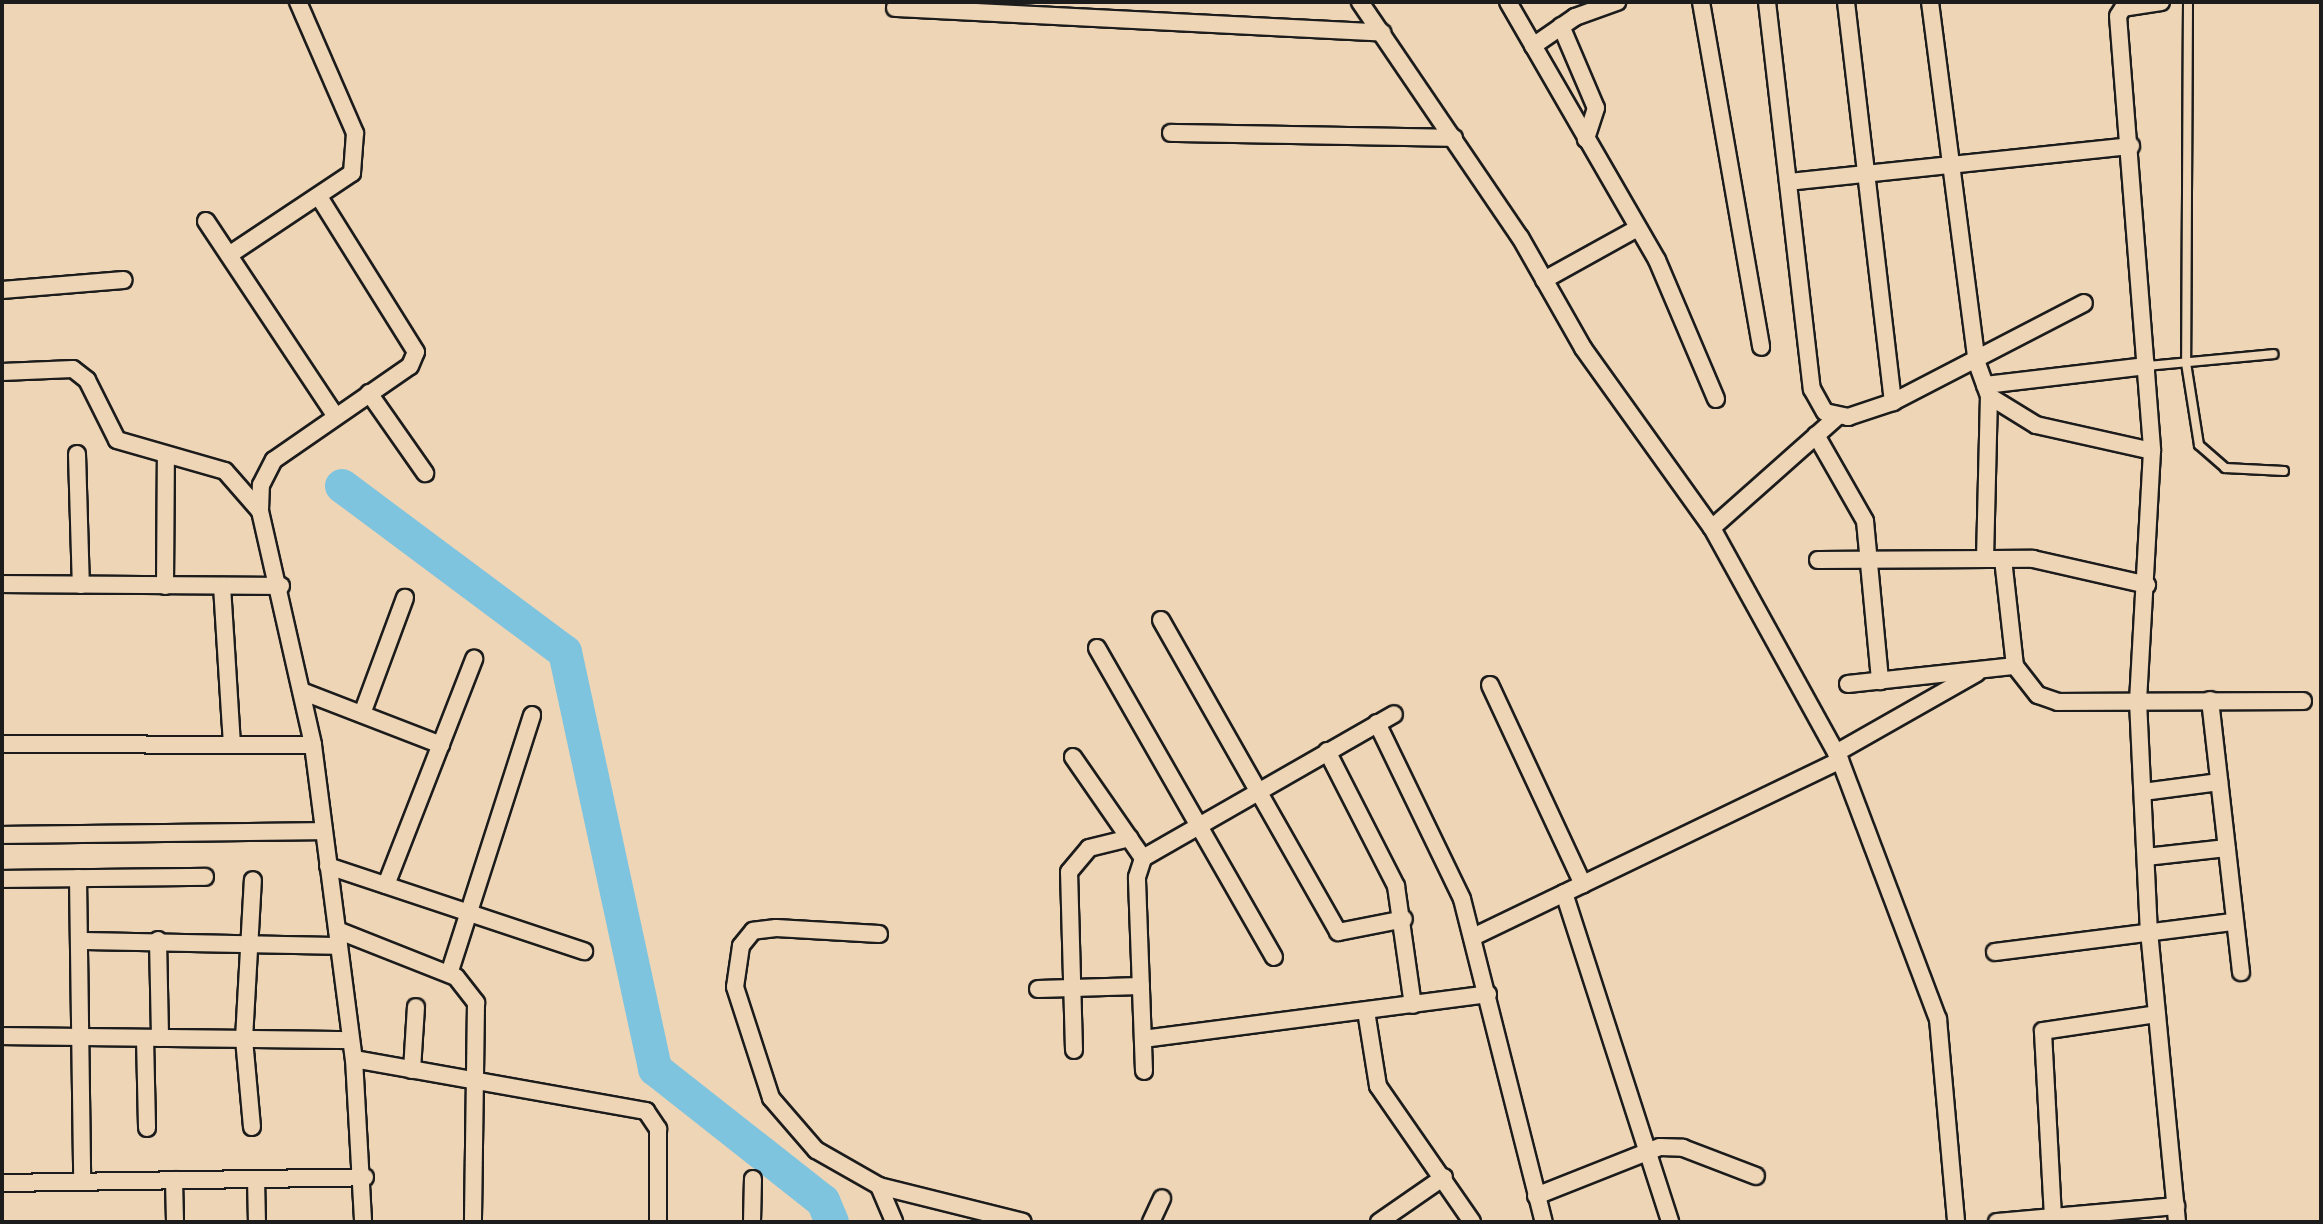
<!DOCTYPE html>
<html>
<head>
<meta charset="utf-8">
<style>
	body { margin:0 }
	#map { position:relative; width:2323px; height:1224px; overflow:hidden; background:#eed5b6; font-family:"Gochi Hand",sans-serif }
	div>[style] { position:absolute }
	.river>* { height:34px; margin:-17px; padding:0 17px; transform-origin:17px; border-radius:17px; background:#7ec4df }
	.roads { filter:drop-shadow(2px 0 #1c1c1c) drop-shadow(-2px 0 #1c1c1c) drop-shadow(0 2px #1c1c1c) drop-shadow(0 -2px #1c1c1c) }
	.lane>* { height:8px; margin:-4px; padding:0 4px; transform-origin:4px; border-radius:4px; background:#eed5b6 }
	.street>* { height:16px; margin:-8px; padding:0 8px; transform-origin:8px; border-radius:8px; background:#eed5b6 }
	span { translate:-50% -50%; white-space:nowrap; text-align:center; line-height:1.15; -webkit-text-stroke:6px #eed5b6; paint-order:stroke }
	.frame { position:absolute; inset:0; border:4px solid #1c1c1c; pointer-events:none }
</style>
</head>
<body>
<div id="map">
	<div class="river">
		<i style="left:342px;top:486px;width:278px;rotate:36.7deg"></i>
		<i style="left:565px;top:652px;width:427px;rotate:77.8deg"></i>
		<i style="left:655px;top:1069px;width:214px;rotate:38.2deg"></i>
		<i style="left:823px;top:1201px;width:23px;rotate:67deg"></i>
	</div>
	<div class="roads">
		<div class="lane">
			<i style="left:2188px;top:2px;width:361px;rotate:90.3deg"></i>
			<i style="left:2186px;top:363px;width:83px;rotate:81deg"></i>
			<i style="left:2199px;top:445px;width:35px;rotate:41deg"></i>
			<i style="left:2225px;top:468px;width:59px;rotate:2.9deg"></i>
			<i style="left:2147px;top:366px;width:127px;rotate:-5.4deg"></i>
		</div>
		<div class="street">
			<i style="left:1360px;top:2px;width:284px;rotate:55.8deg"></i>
			<i style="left:1520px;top:237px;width:128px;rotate:60.4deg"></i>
			<i style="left:1583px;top:348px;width:221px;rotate:54.4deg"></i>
			<i style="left:1712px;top:528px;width:265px;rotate:61.1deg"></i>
			<i style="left:1840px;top:760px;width:277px;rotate:69.3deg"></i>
			<i style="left:1938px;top:1019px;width:204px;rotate:84.9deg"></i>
			<i style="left:1508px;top:2px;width:298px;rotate:60deg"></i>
			<i style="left:1657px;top:260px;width:151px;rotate:67deg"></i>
			<i style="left:1701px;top:2px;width:350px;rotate:80.1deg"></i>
			<i style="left:1767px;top:2px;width:390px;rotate:83.4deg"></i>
			<i style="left:1812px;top:389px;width:26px;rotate:61deg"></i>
			<i style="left:1825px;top:412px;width:24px;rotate:12deg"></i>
			<i style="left:1848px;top:417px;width:47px;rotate:-18.4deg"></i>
			<i style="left:1893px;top:402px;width:215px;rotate:-27.4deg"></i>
			<i style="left:1846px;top:2px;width:403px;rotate:83.3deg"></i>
			<i style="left:1930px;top:2px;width:364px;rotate:82.6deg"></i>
			<i style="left:1977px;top:363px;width:35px;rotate:70deg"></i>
			<i style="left:1989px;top:396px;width:55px;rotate:31.7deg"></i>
			<i style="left:2036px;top:425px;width:119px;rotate:12.6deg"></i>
			<i style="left:2161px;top:2px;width:38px;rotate:171deg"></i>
			<i style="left:2123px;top:8px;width:9px;rotate:122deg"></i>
			<i style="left:2118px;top:16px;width:436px;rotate:85.5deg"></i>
			<i style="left:2152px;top:451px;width:250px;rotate:93.2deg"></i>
			<i style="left:2138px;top:701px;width:230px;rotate:87.3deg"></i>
			<i style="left:2149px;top:931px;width:292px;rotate:84.5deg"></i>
			<i style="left:895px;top:8px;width:488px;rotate:2.9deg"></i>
			<i style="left:1561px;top:26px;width:89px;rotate:66.9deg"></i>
			<i style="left:1596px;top:108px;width:33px;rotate:108deg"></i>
			<i style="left:1533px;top:46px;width:51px;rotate:-34.6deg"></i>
			<i style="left:1575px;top:17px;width:45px;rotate:-19.7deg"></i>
			<i style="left:1171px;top:133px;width:283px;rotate:1deg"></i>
			<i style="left:1788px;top:182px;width:345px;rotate:-6deg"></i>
			<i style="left:206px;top:221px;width:233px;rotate:56.4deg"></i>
			<i style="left:229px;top:255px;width:148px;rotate:-33.7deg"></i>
			<i style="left:352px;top:173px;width:40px;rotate:-85.7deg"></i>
			<i style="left:355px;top:133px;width:143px;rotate:-113.5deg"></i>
			<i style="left:1544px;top:280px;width:107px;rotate:-29deg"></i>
			<i style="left:2px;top:290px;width:122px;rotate:-4.7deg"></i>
			<i style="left:2px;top:372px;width:71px;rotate:-2.4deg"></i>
			<i style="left:73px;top:369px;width:18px;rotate:38deg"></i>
			<i style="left:87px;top:380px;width:67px;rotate:63.4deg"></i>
			<i style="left:117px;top:440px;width:112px;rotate:16deg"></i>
			<i style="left:225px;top:471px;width:53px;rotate:48.8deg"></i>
			<i style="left:260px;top:511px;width:240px;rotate:77.2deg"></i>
			<i style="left:313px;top:745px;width:317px;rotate:82.6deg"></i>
			<i style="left:354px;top:1059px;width:163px;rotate:86.8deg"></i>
			<i style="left:1985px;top:385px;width:163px;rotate:-6.7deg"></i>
			<i style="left:369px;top:393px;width:98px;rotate:55deg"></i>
			<i style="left:1816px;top:435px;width:99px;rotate:60.3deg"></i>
			<i style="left:1865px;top:521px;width:161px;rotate:84.6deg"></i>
			<i style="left:77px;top:454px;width:131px;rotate:88.3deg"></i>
			<i style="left:260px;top:511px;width:26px;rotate:-88deg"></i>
			<i style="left:261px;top:485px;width:28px;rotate:-63deg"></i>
			<i style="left:274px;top:460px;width:165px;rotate:-34.7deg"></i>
			<i style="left:410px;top:366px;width:15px;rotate:-67deg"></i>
			<i style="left:416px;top:352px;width:179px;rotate:-122deg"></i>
			<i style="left:1712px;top:528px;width:167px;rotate:-41.6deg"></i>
			<i style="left:1985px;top:559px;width:163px;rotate:-88.6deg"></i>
			<i style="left:2003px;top:559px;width:108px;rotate:83.6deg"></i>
			<i style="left:2015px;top:666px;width:37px;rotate:52deg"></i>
			<i style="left:2038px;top:695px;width:21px;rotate:19deg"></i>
			<i style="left:2058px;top:702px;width:245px;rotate:-0.2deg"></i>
			<i style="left:1818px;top:560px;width:215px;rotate:-0.3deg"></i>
			<i style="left:2033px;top:559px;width:117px;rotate:12.8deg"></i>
			<i style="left:2px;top:584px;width:279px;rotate:0.4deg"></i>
			<i style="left:165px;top:586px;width:130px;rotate:-89.6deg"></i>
			<i style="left:222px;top:586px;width:159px;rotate:86.4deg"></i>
			<i style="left:1161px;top:620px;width:359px;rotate:60.4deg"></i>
			<i style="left:1338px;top:932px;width:67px;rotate:-11.1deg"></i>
			<i style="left:1097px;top:648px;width:356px;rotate:60.2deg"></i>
			<i style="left:1848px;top:684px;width:168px;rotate:-6.2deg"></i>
			<i style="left:1490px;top:685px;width:220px;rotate:65deg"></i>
			<i style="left:304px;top:692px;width:147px;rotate:21.1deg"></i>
			<i style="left:2210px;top:700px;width:274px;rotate:83.5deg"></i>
			<i style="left:362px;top:714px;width:124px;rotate:-69.7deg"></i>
			<i style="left:1377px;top:723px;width:195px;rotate:64.2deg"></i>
			<i style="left:1462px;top:899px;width:333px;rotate:75.8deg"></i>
			<i style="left:2px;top:744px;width:311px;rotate:0.2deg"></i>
			<i style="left:1327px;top:751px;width:152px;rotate:62.9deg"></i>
			<i style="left:1396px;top:886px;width:120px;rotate:81.9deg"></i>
			<i style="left:1836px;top:753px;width:162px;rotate:-29.6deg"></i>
			<i style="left:1073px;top:757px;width:123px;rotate:55.3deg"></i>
			<i style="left:2143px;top:792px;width:77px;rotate:-7.5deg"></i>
			<i style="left:2px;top:835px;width:322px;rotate:-0.7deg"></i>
			<i style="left:2146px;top:857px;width:81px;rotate:-6.4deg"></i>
			<i style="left:328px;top:866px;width:270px;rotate:18.4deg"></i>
			<i style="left:78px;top:878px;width:303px;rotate:89.2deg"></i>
			<i style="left:2px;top:879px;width:203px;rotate:-0.6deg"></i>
			<i style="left:386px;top:885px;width:243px;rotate:-68.7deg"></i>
			<i style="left:1564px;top:893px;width:346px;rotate:72.1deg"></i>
			<i style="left:337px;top:930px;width:128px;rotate:21.6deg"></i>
			<i style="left:456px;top:977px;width:33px;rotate:52deg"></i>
			<i style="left:476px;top:1003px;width:219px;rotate:90.8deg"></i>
			<i style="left:879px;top:934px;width:103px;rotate:-176.7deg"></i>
			<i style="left:776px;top:928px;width:23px;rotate:173deg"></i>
			<i style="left:753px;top:931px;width:19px;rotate:129deg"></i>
			<i style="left:741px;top:946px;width:41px;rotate:98.3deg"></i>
			<i style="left:735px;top:987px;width:117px;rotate:72deg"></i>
			<i style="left:771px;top:1098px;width:69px;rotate:49.1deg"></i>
			<i style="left:816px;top:1150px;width:73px;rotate:29.7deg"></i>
			<i style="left:879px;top:1186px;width:148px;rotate:14deg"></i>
			<i style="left:1473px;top:937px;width:407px;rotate:-25.7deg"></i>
			<i style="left:158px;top:940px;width:98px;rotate:88.8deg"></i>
			<i style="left:80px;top:941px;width:259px;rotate:1.1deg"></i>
			<i style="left:1995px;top:952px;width:241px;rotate:-7.2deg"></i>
			<i style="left:449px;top:974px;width:272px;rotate:-72.2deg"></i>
			<i style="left:1038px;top:989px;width:103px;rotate:-1.7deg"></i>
			<i style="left:1366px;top:1011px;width:76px;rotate:80.9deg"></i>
			<i style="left:1378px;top:1086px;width:165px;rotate:55.3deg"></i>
			<i style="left:2px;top:1036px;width:349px;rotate:0.7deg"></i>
			<i style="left:145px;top:1038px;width:90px;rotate:88.7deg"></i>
			<i style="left:1143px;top:1039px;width:348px;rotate:-7.4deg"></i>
			<i style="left:1074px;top:1050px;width:178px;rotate:-91.6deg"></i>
			<i style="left:1069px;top:872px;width:31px;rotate:-50deg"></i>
			<i style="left:1089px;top:848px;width:42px;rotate:-13.7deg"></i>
			<i style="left:354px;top:1059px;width:297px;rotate:10.1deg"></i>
			<i style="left:646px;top:1111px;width:22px;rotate:56deg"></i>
			<i style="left:658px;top:1129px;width:93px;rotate:90deg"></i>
			<i style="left:412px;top:1070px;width:63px;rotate:-86.4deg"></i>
			<i style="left:1144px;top:1071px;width:194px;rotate:-92.1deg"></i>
			<i style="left:1137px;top:877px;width:20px;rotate:-72deg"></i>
			<i style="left:1143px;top:858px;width:289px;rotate:-29.8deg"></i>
			<i style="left:252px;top:1127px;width:88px;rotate:-95.2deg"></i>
			<i style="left:244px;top:1039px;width:159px;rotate:-86.8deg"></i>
			<i style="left:256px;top:1179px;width:43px;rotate:88.7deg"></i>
			<i style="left:174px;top:1180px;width:42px;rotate:88.6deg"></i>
			<i style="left:2px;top:1183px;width:363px;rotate:-0.9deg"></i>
			<i style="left:879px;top:1186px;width:39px;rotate:67deg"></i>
			<i style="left:1536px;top:1196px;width:133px;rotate:-21.6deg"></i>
			<i style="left:1660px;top:1147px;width:23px;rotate:2deg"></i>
			<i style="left:1683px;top:1148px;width:78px;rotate:21deg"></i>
			<i style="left:2053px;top:1217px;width:186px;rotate:-93.1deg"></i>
			<i style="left:2043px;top:1031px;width:115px;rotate:-8.5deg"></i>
			<i style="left:752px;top:1222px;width:43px;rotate:-88.7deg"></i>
			<i style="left:1151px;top:1222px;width:26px;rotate:-65deg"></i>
			<i style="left:1379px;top:1222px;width:79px;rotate:-34.7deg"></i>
			<i style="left:1997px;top:1222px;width:180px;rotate:-5.1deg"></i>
		</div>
	</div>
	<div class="frame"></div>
</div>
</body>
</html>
